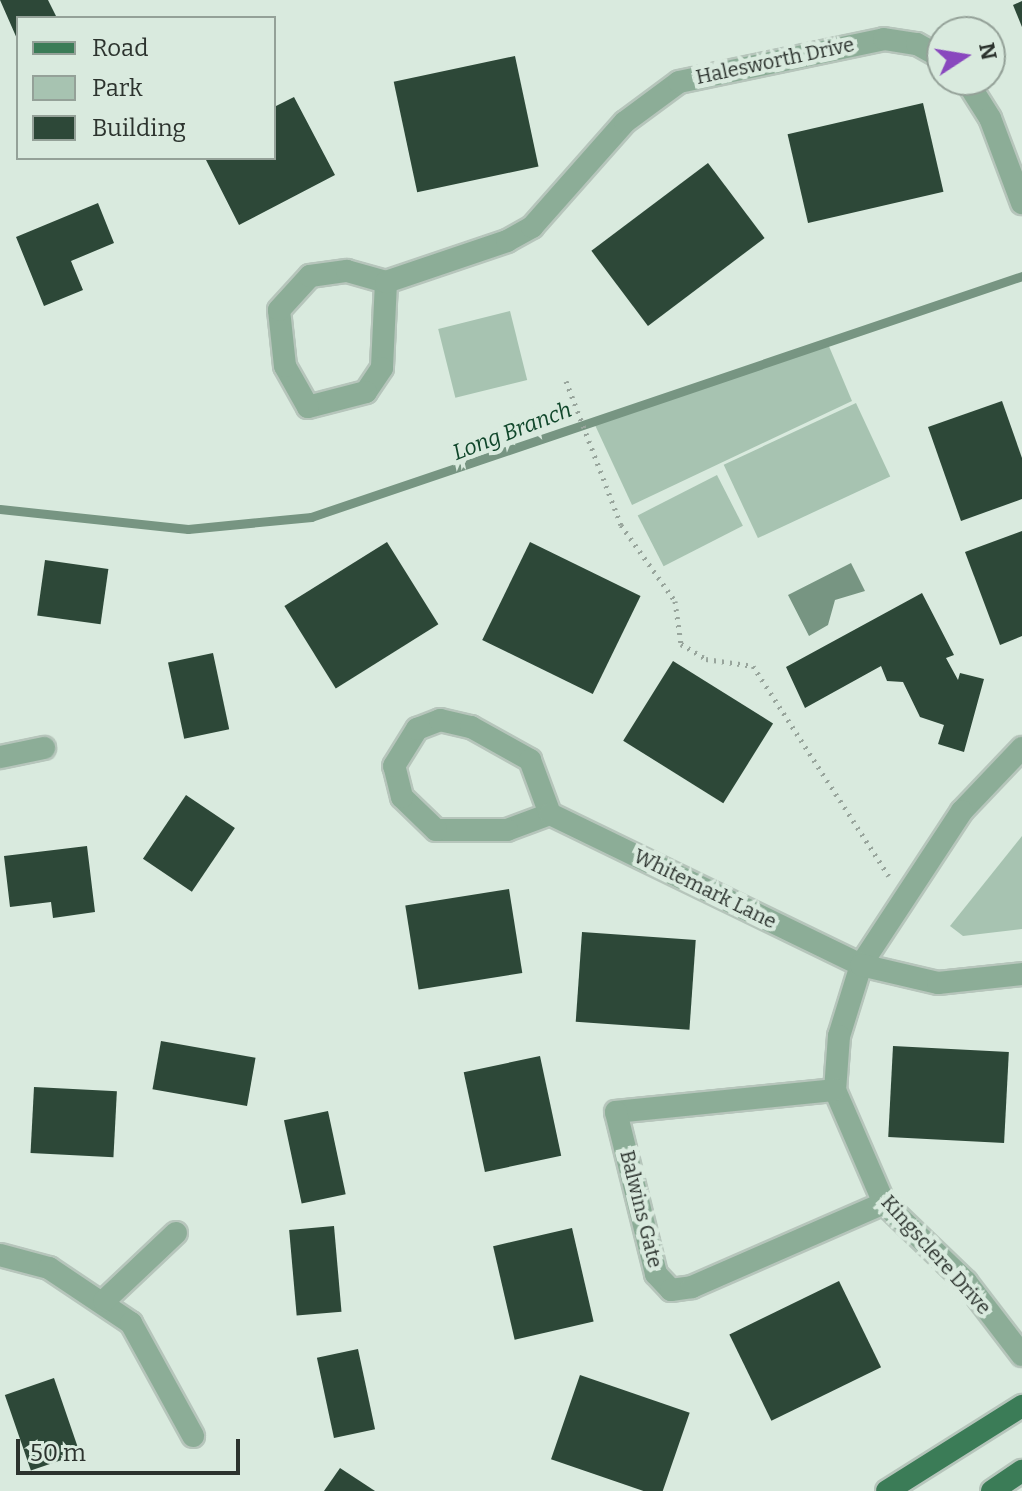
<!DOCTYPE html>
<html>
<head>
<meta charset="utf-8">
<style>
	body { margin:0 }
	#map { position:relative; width:1022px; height:1491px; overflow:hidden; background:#d9eade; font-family:Bitter,serif }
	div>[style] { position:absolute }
	.green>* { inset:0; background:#a7c3b1; transform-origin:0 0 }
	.water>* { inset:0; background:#779582 }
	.stream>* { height:9px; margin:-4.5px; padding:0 4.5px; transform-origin:4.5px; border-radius:4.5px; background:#779582 }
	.building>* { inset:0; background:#2d4838; transform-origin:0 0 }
	.path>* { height:5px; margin-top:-2.5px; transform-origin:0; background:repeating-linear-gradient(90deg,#98a59c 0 2px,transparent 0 8px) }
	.roads { filter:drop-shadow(2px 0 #b6c5bb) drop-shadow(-2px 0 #b6c5bb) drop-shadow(0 2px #b6c5bb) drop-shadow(0 -2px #b6c5bb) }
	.minor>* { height:22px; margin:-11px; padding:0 11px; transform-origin:11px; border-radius:11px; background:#8cad97 }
	.primary>* { height:22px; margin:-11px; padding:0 11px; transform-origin:11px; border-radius:11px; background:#3b7c57 }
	span { translate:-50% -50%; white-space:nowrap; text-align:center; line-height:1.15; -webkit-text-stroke:8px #d9eade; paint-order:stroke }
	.street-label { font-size:20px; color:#2c332e }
	.water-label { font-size:22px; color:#0f462a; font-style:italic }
	.legend { position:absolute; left:16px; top:16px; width:260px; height:144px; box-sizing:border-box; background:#d9eade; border:2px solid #94a198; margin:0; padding:10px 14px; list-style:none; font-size:24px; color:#2c332e }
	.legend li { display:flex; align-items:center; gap:16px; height:40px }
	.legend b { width:40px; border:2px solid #94a198 }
	.north { position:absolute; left:926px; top:16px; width:80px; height:80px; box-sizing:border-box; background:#d9eade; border:2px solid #94a198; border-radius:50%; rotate:78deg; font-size:22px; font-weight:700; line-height:32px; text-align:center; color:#2c332e }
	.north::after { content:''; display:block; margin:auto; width:28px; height:36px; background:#8948be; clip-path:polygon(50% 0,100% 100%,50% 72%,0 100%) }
	.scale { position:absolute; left:16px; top:1439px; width:224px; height:36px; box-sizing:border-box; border:4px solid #2c332e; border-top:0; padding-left:10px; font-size:24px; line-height:28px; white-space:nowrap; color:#2c332e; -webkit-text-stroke:6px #d9eade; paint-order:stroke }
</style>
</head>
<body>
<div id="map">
	<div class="green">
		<i style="left:510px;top:311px;width:71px;height:74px;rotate:76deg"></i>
		<i style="clip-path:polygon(828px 344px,852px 401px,632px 505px,595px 425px)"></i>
		<i style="left:856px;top:403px;width:81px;height:146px;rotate:65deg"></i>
		<i style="left:717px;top:475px;width:57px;height:89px;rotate:63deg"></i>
		<i style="clip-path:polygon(1022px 836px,1022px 929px,963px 936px,950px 926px)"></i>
	</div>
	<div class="water">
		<i style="clip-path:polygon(851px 563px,865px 591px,835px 600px,828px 625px,809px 636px,788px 595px)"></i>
	</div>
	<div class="stream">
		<i style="left:0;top:509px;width:189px;rotate:6.1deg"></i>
		<i style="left:188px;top:529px;width:124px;rotate:-5.6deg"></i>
		<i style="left:311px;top:517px;width:751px;rotate:-18.72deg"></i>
	</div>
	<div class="building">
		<i style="clip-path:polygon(0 0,48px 0,57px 18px,18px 18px,18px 41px)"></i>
		<i style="clip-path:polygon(1022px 1px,1022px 27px,1013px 5px)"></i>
		<i style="left:515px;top:56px;width:113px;height:124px;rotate:78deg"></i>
		<i style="clip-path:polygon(294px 97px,335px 175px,239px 225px,205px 158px,274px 158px,274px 107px)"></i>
		<i style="left:923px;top:103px;width:91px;height:139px;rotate:77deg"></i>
		<i style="left:708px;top:163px;width:94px;height:146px;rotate:53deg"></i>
		<i style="clip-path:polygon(98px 203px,114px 243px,71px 261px,83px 290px,44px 306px,16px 237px)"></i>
		<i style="clip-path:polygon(1002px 401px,1022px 458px,1022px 499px,961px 521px,928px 427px)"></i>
		<i style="clip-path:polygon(1022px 531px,1022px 636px,1000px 645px,965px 552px)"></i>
		<i style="left:387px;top:542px;width:97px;height:121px;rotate:58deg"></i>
		<i style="left:530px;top:542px;width:123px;height:109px;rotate:26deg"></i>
		<i style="left:45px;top:560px;width:64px;height:56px;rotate:8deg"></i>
		<i style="clip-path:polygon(922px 593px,954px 655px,946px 658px,958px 680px,960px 673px,984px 679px,964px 752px,938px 744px,944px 725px,920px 717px,903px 682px,887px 681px,881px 666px,805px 708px,786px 667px)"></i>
		<i style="left:213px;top:653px;width:78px;height:46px;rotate:78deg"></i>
		<i style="left:673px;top:661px;width:118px;height:94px;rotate:32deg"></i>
		<i style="left:186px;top:795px;width:59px;height:77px;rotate:34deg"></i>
		<i style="clip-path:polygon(87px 846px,95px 912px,53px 918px,51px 902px,10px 907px,4px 856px)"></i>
		<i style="left:509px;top:889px;width:85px;height:105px;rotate:81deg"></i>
		<i style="left:582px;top:932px;width:114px;height:90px;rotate:4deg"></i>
		<i style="left:161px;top:1041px;width:96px;height:49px;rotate:10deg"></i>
		<i style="left:893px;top:1046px;width:116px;height:91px;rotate:3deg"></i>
		<i style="left:540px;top:1056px;width:102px;height:78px;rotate:78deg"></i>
		<i style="left:34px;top:1087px;width:83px;height:66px;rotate:3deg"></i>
		<i style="left:328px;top:1111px;width:85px;height:45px;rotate:78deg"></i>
		<i style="left:334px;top:1226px;width:86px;height:45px;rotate:85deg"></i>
		<i style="left:572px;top:1228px;width:96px;height:81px;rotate:77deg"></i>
		<i style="left:839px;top:1281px;width:96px;height:122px;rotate:64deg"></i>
		<i style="left:358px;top:1349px;width:82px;height:42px;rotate:78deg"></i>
		<i style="left:580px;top:1375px;width:116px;height:89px;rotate:19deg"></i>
		<i style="left:54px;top:1378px;width:80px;height:52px;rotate:71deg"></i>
		<i style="clip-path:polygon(340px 1468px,375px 1491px,324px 1491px)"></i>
	</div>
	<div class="path">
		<i style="left:566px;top:381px;width:154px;rotate:69.1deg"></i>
		<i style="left:621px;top:525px;width:93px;rotate:54.6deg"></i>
		<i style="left:675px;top:601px;width:43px;rotate:82.1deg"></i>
		<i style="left:681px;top:644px;width:29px;rotate:31deg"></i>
		<i style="left:706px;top:659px;width:48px;rotate:8.5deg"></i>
		<i style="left:753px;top:666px;width:250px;rotate:57.1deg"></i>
	</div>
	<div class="roads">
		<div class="minor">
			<i style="left:966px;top:80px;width:45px;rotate:57.7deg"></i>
			<i style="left:990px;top:118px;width:91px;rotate:69.4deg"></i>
			<i style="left:386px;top:282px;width:86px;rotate:92.7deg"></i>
			<i style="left:382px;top:368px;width:29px;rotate:124deg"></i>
			<i style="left:366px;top:392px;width:60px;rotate:165.5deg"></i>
			<i style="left:308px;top:407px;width:47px;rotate:-119.3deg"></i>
			<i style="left:285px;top:366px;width:56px;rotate:-96.1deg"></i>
			<i style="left:279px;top:310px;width:46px;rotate:-47.6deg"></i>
			<i style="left:310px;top:276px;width:37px;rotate:-8deg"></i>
			<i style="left:347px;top:271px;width:41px;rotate:15.8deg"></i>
			<i style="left:386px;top:282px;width:128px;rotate:-18.7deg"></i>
			<i style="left:507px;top:241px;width:29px;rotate:-29deg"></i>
			<i style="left:532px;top:227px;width:140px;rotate:-48.5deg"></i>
			<i style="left:625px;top:122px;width:67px;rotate:-36.5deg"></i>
			<i style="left:679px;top:82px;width:209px;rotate:-11.8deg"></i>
			<i style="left:884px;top:39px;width:33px;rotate:9deg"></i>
			<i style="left:917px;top:44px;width:29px;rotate:29deg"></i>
			<i style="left:1022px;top:748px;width:87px;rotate:133.6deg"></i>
			<i style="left:962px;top:811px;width:184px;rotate:123.3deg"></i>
			<i style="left:861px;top:965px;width:74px;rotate:107.2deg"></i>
			<i style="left:839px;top:1036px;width:54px;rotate:94.2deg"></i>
			<i style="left:835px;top:1090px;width:123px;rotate:66.6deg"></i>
			<i style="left:884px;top:1203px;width:114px;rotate:43.9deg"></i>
			<i style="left:966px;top:1282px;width:92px;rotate:52.5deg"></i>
			<i style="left:0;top:757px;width:45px;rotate:-11.6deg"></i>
			<i style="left:550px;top:814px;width:46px;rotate:159.6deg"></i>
			<i style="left:507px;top:830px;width:71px;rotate:180deg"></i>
			<i style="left:436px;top:830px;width:47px;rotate:-135.9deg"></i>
			<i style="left:402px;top:797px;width:32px;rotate:-104deg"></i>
			<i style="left:394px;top:766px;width:44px;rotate:-58.1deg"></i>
			<i style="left:417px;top:729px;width:25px;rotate:-21deg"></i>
			<i style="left:440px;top:720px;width:32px;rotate:13deg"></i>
			<i style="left:471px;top:727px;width:68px;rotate:29.2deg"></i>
			<i style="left:530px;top:760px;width:58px;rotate:69.7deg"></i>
			<i style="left:550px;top:814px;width:346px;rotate:25.9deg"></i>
			<i style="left:861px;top:965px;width:79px;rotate:13.2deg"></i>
			<i style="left:938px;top:983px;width:84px;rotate:-6.1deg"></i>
			<i style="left:835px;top:1090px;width:220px;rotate:174.3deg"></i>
			<i style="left:616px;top:1112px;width:167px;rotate:76.1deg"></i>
			<i style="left:656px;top:1274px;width:22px;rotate:47deg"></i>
			<i style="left:671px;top:1290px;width:21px;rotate:-8deg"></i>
			<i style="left:692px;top:1287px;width:210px;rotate:-23.6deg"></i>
			<i style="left:0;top:1255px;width:51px;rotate:14.9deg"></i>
			<i style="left:49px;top:1268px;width:99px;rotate:33.9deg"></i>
			<i style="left:131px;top:1323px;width:129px;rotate:61.2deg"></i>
			<i style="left:104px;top:1301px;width:99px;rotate:-43.4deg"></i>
		</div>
		<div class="primary">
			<i style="left:887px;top:1491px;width:160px;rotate:-32.2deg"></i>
			<i style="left:992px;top:1491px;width:36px;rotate:-34deg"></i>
		</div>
	</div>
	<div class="street-label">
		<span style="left:775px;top:61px;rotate:-12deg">Halesworth Drive</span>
		<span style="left:705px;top:889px;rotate:26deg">Whitemark Lane</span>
		<span style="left:641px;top:1209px;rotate:76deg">Balwins Gate</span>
		<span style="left:936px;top:1255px;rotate:48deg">Kingsclere Drive</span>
	</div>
	<div class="water-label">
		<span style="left:512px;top:431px;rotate:-21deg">Long Branch</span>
	</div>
	<ul class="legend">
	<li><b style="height:10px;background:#3b7c57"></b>Road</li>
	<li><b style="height:22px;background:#a7c3b1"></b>Park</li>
	<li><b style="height:22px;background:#2d4838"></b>Building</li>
	</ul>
	<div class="north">N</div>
	<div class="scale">50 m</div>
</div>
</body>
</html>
